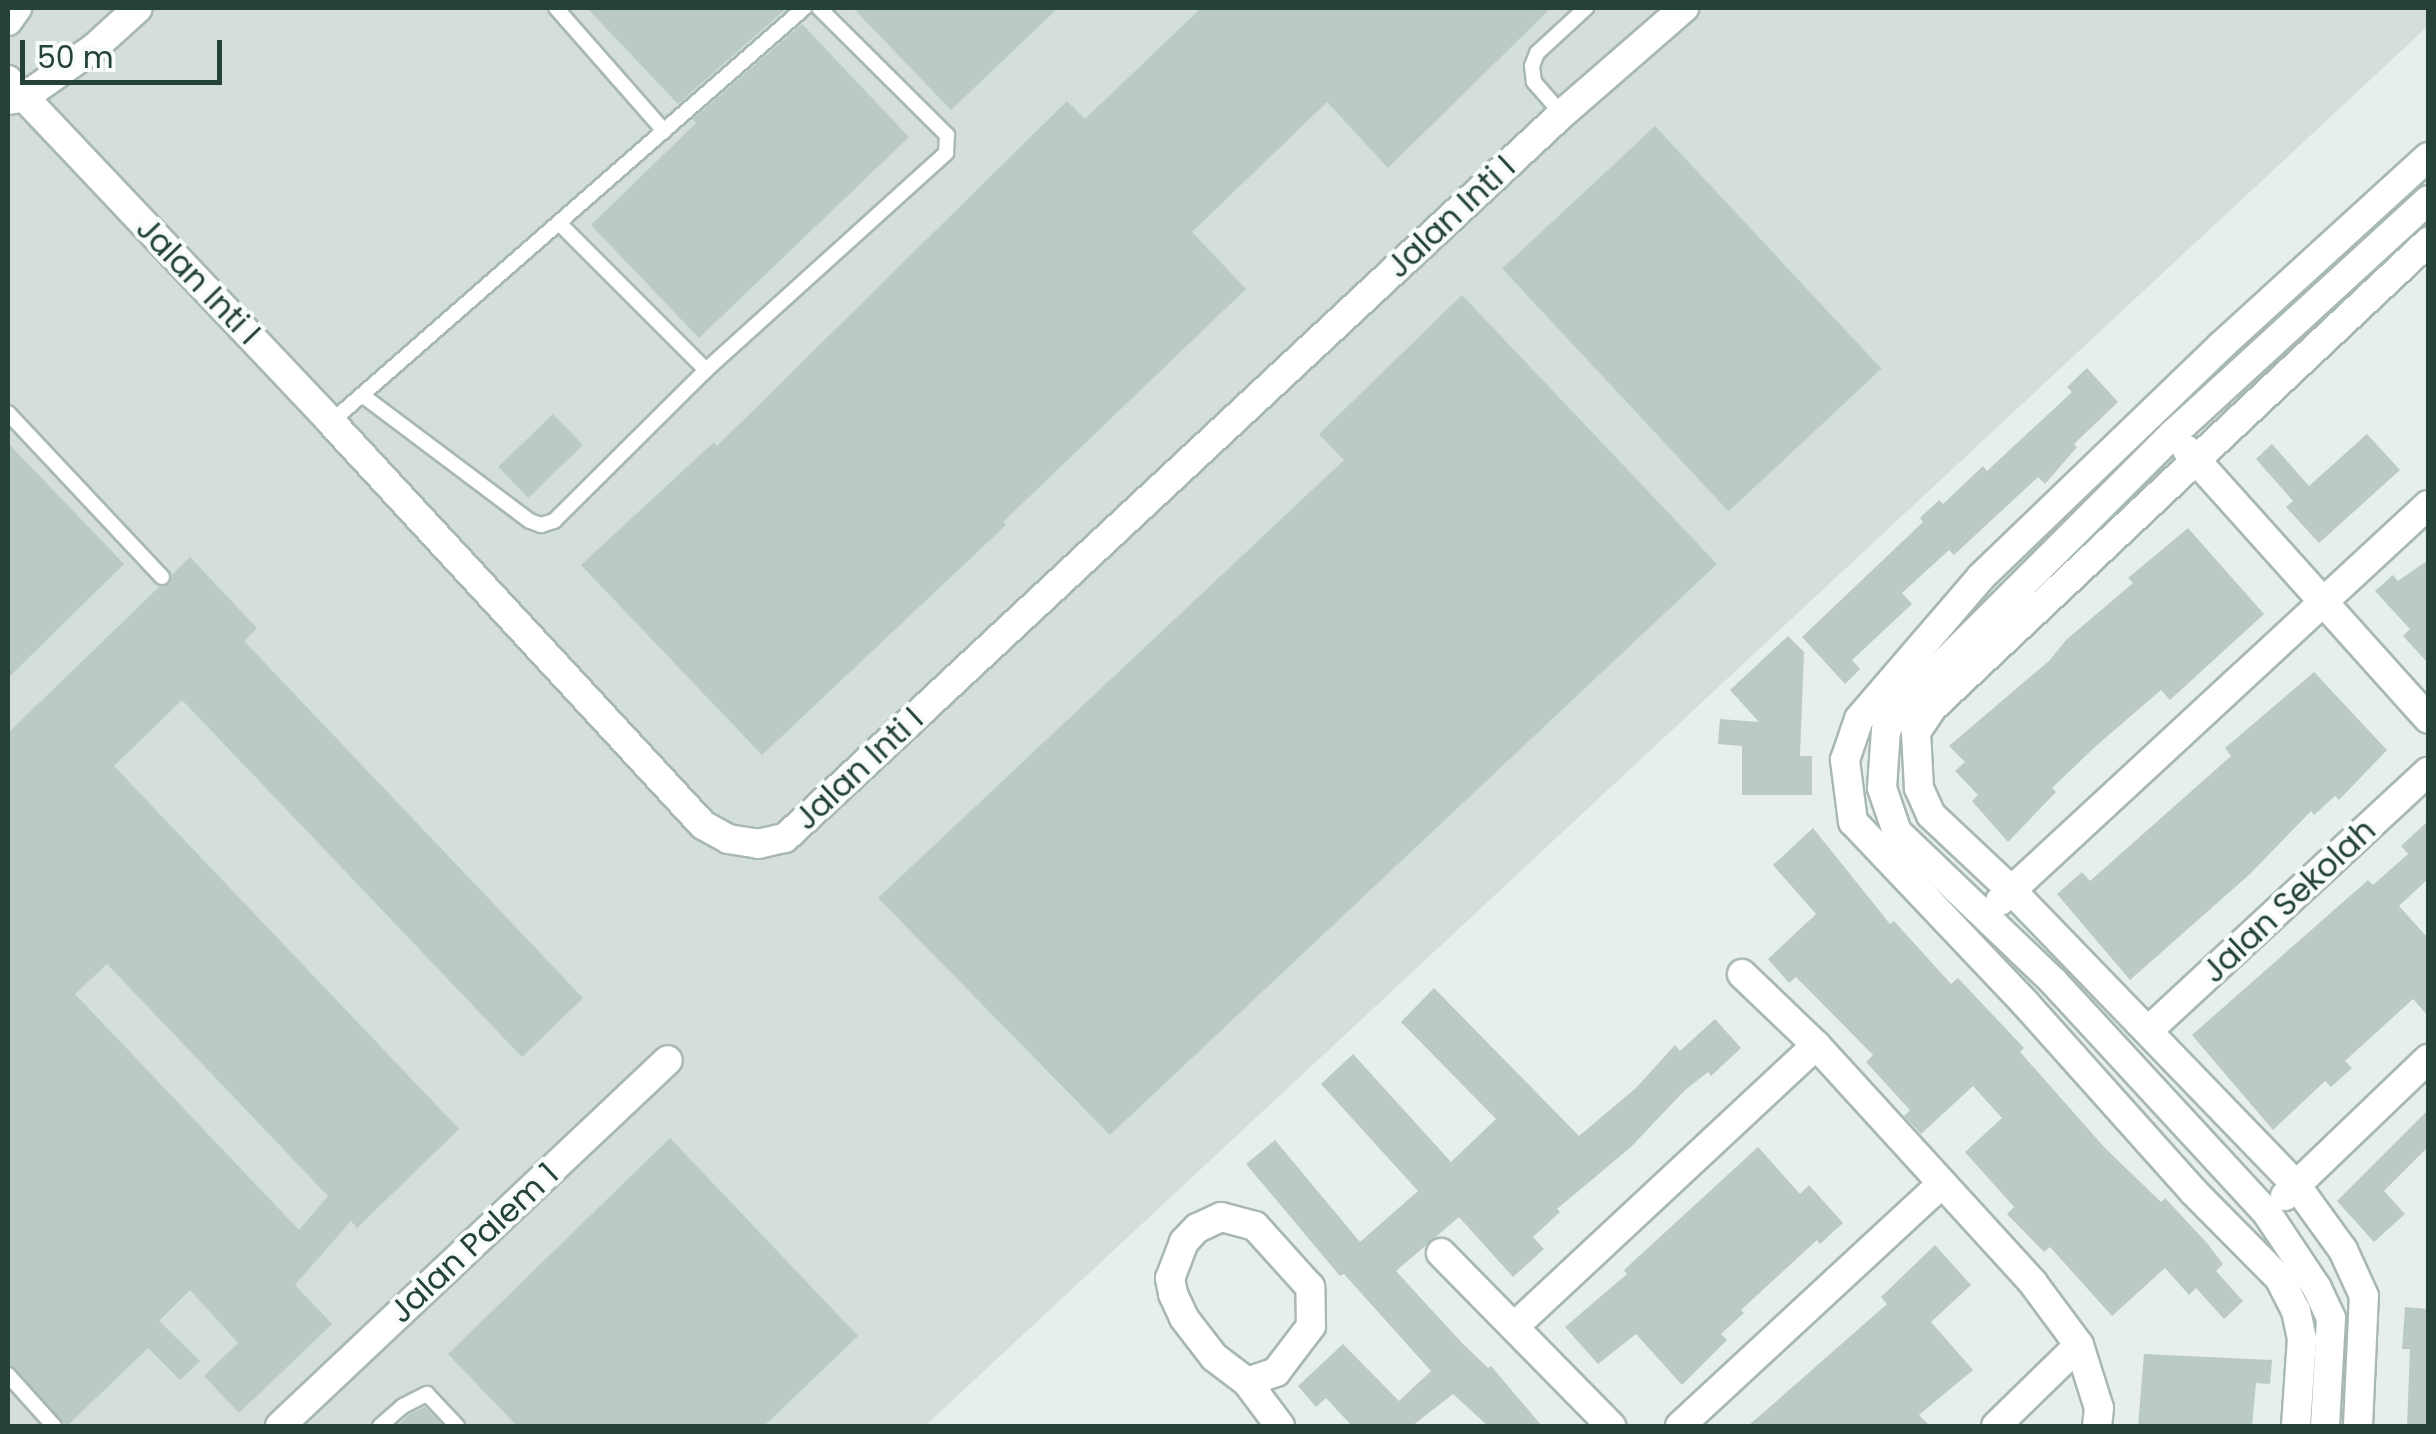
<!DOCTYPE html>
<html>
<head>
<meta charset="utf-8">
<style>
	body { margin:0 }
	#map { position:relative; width:2436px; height:1434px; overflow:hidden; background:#e6efeb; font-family:Poppins,sans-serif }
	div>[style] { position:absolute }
	.built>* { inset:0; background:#d4dfda }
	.building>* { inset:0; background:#bbcac4; transform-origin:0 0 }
	.roads { filter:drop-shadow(2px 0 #a8b8b2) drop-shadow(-2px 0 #a8b8b2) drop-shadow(0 2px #a8b8b2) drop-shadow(0 -2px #a8b8b2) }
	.lane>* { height:14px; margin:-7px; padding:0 7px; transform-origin:7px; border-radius:7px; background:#fff }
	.street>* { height:28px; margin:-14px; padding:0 14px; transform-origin:14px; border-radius:14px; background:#fff }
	span { translate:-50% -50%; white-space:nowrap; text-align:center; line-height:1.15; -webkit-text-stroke:8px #f7fbf9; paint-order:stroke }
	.street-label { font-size:32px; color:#24423a }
	.frame { position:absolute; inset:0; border:10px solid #24423a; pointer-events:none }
	.scale { position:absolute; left:20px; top:40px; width:202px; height:45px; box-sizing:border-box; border:5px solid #24423a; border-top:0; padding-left:12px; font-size:30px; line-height:35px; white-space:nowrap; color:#24423a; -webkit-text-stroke:8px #f7fbf9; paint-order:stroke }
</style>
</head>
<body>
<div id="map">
	<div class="built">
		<i style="clip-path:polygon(8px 8px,2428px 8px,2428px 26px,925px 1426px,8px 1426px)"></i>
	</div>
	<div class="building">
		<i style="clip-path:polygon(587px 8px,787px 8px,678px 104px)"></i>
		<i style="clip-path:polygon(853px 8px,1058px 8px,951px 110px)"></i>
		<i style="clip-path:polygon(1201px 8px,1551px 8px,1388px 168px,1327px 102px,1192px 232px,1246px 289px,1003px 522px,1006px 525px,762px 755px,581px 565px,714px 442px,717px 446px,1067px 101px,1085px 119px)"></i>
		<i style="clip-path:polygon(802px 24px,909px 137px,699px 338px,591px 225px,696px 123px,693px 119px)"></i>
		<i style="left:1655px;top:126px;width:332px;height:209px;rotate:47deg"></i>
		<i style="clip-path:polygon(1462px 295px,1717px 564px,1110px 1135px,878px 898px,1344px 460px,1319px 434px)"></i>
		<i style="clip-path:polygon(2087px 368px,2118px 402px,2074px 444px,2077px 447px,2045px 484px,2038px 477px,1954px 555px,1949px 550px,1902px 593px,1912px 604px,1852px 660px,1860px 669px,1845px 684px,1802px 637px,1923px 522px,1920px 518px,1939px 500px,1943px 504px,1983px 466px,1987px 471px,2072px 392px,2067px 387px)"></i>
		<i style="left:553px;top:414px;width:43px;height:76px;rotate:46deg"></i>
		<i style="clip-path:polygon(2367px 434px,2400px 470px,2319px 543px,2286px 507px,2293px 501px,2256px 459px,2272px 444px,2309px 486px)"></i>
		<i style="clip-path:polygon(8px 443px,124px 564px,8px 678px)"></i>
		<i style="clip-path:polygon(2188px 528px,2264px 614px,2170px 700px,2161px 690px,2096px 746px,2052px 788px,2056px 792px,2008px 842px,1972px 801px,1978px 795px,1955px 771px,1965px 762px,1949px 746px,2050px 660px,2066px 640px,2133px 583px,2128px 578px)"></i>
		<i style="clip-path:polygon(evenodd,190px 557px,257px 628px,244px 641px,583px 998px,522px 1057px,182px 700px,114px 766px,459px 1129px,357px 1228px,351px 1221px,295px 1285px,332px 1324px,239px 1413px,204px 1376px,238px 1343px,190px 1290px,159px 1321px,200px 1361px,180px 1380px,148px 1348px,67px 1426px,8px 1363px,8px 733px,159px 587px,170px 584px,172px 575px,190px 557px,107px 964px,328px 1196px,299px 1230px,75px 994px,107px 964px)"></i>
		<i style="clip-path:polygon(2428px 560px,2428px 663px,2403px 636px,2410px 629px,2375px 591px,2393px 575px,2398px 581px)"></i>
		<i style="clip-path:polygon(1788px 636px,1804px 652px,1800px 756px,1812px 756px,1812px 795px,1742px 795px,1742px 746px,1718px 744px,1720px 719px,1759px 722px,1730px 690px)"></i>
		<i style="clip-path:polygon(2314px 672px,2387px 750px,2339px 800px,2335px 796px,2314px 815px,2311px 811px,2250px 874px,2130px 980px,2057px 894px,2082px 872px,2090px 881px,2231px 756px,2225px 748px)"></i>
		<i style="clip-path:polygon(2428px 821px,2428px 879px,2399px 906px,2428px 938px,2428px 1016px,2413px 999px,2345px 1061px,2352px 1068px,2331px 1087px,2325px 1081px,2273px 1130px,2192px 1035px,2368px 880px,2373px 885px,2408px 854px,2401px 846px)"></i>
		<i style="clip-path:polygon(1813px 828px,1890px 924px,1894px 921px,1951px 984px,1958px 978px,2024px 1048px,2020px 1052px,2105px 1148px,2161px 1202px,2165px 1198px,2207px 1243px,2223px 1264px,2216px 1271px,2243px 1301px,2224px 1319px,2196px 1288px,2189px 1295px,2165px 1268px,2112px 1316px,2050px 1247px,2044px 1252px,2007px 1214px,2014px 1207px,1965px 1152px,2002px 1118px,1973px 1086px,1921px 1134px,1904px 1116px,1910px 1110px,1866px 1062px,1873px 1055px,1796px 977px,1789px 983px,1768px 959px,1816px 914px,1773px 865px)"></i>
		<i style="clip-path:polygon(1434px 988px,1579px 1136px,1636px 1088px,1675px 1045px,1680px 1051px,1715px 1019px,1741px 1048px,1711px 1076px,1708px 1072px,1685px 1090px,1631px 1147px,1557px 1209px,1560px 1212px,1533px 1237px,1544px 1249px,1513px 1277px,1459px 1217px,1396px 1271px,1462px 1343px,1488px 1368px,1491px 1366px,1542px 1426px,1488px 1426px,1453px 1394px,1412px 1426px,1352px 1426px,1326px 1398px,1316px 1407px,1298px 1386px,1343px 1344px,1399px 1401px,1431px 1371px,1344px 1274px,1340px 1276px,1246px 1164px,1275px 1140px,1360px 1242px,1418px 1191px,1321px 1084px,1353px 1054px,1451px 1162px,1496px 1119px,1401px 1022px)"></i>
		<i style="clip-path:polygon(2428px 1110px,2428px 1147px,2384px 1191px,2405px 1214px,2374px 1242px,2337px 1201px)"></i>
		<i style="clip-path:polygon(670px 1138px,858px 1336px,764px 1426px,517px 1426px,448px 1354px)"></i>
		<i style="clip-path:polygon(1758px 1147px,1800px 1194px,1809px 1185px,1843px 1223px,1820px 1244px,1817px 1240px,1741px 1310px,1744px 1313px,1721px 1334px,1727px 1340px,1682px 1385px,1636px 1334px,1598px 1364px,1565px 1327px,1627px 1274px,1624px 1270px)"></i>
		<i style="clip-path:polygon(1935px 1245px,1971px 1285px,1931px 1322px,1973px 1370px,1919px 1415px,1930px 1426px,1748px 1426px,1887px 1304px,1881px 1297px)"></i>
		<i style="clip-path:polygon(2405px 1307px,2428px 1309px,2428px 1426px,2407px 1426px,2410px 1349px,2402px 1349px)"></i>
		<i style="clip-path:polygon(2144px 1354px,2272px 1360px,2270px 1384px,2256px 1383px,2252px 1426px,2138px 1426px)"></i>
		<i style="clip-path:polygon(425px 1407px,443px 1426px,397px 1426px,410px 1414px)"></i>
	</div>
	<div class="roads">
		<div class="lane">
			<i style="left:556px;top:8px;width:164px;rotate:48.7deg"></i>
			<i style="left:1562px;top:114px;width:43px;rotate:-131.2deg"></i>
			<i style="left:1534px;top:82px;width:16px;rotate:-97deg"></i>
			<i style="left:1532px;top:66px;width:14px;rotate:-69deg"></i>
			<i style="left:1537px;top:53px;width:67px;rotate:-42.6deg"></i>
			<i style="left:559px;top:223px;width:208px;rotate:45deg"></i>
			<i style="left:362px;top:395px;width:210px;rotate:36.9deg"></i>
			<i style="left:530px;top:521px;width:12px;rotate:20deg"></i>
			<i style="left:541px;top:525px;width:14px;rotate:-17deg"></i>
			<i style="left:554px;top:521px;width:214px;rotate:-44.8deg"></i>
			<i style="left:706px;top:370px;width:324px;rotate:-42.1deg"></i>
			<i style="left:946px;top:153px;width:18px;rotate:-87deg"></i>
			<i style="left:947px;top:135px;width:180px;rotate:-135.2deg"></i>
			<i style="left:8px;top:413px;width:225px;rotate:46.8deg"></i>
			<i style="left:331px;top:422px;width:629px;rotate:-41.19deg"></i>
			<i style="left:8px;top:1375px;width:69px;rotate:48deg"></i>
			<i style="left:380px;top:1426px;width:30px;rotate:-41deg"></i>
			<i style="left:403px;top:1406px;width:27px;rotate:-27deg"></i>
			<i style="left:427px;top:1394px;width:44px;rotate:46.8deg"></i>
		</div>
		<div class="street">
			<i style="left:8px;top:21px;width:16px;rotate:-55deg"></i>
			<i style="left:8px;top:80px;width:470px;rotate:46.6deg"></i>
			<i style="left:331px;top:422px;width:548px;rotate:47.29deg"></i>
			<i style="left:703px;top:825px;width:29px;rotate:29deg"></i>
			<i style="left:728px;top:839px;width:30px;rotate:9deg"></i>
			<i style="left:758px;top:844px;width:28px;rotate:-13deg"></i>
			<i style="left:785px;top:838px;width:1062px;rotate:-42.98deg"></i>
			<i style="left:1562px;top:114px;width:162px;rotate:-41deg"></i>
			<i style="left:8px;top:100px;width:15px;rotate:-8deg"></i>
			<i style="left:23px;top:98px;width:87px;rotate:-35.2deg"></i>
			<i style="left:94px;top:48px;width:59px;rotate:-42.3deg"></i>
			<i style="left:2187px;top:450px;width:361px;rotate:48.1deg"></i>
			<i style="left:2000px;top:901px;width:583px;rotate:-42.78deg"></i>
			<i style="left:1742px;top:974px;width:103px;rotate:43.8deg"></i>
			<i style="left:1816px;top:1045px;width:322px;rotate:47.6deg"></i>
			<i style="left:2033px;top:1283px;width:77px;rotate:53.4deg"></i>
			<i style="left:2079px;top:1345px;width:66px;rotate:72.4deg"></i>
			<i style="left:2099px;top:1408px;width:18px;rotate:96deg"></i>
			<i style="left:2149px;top:1030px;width:380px;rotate:-42.8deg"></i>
			<i style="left:2285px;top:1196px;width:198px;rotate:-43.8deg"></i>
			<i style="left:1441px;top:1253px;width:243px;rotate:45.5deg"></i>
			<i style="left:1514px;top:1327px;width:413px;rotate:-43deg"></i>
			<i style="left:1247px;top:1382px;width:31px;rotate:-19deg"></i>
			<i style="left:1276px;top:1372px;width:58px;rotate:-52.7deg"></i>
			<i style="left:1311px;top:1326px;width:39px;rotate:-91deg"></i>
			<i style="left:1310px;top:1287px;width:82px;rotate:-132deg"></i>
			<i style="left:1255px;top:1226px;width:35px;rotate:-165deg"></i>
			<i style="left:1221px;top:1217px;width:26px;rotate:155deg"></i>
			<i style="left:1197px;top:1228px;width:19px;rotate:133deg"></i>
			<i style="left:1184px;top:1242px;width:39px;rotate:111deg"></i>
			<i style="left:1170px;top:1278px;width:16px;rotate:79deg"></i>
			<i style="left:1173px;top:1294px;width:26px;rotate:65deg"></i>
			<i style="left:1184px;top:1318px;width:49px;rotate:52.4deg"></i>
			<i style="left:1214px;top:1357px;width:41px;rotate:37.1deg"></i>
			<i style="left:1247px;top:1382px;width:55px;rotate:53.1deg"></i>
			<i style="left:280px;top:1426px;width:533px;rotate:-43.33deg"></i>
			<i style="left:1680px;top:1426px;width:357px;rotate:-42.8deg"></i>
			<i style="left:1996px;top:1426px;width:116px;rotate:-44.3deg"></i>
			<i style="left:2296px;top:1426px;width:87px;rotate:-86.1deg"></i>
			<i style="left:2302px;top:1339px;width:29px;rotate:-102deg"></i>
			<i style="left:2296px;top:1311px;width:36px;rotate:-117deg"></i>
			<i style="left:2280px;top:1279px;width:124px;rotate:-134.7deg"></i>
			<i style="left:2193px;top:1191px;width:251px;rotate:-131.8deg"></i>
			<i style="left:2026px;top:1004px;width:251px;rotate:-133.5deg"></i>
			<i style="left:1853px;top:822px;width:63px;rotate:-97.4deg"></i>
			<i style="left:1845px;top:760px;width:43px;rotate:-71.1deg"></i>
			<i style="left:1859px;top:719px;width:187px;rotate:-49.3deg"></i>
			<i style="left:1981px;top:577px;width:333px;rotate:-43.9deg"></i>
			<i style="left:2221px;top:346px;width:280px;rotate:-42.4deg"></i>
			<i style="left:2325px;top:1426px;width:108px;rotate:-86.8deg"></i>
			<i style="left:2331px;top:1318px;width:33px;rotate:-115deg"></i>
			<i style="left:2317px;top:1288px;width:90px;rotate:-123.7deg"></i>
			<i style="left:2267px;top:1213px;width:314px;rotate:-132.7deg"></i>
			<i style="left:2054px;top:982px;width:217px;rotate:-136.3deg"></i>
			<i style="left:1897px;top:832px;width:46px;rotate:-108.8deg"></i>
			<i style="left:1882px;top:788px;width:58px;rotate:-86.1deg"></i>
			<i style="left:1886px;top:730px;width:32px;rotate:-56deg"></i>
			<i style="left:1904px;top:703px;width:380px;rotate:-45deg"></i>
			<i style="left:2173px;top:434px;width:346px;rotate:-42.5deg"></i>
			<i style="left:2358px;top:1426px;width:130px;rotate:-87.4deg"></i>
			<i style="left:2364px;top:1296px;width:51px;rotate:-114.5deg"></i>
			<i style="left:2343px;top:1250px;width:80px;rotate:-125.9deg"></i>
			<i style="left:2296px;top:1185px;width:409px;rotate:-134deg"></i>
			<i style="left:2012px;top:891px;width:111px;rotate:-136.8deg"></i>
			<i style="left:1931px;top:815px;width:30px;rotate:-114deg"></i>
			<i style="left:1919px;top:788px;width:56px;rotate:-93.1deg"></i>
			<i style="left:1916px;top:732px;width:29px;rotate:-56deg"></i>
			<i style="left:1932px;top:708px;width:681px;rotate:-43.21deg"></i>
		</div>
	</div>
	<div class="street-label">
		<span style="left:1451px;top:217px;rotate:-43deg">Jalan Inti I</span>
		<span style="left:198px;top:281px;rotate:46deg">Jalan Inti I</span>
		<span style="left:859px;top:769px;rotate:-43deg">Jalan Inti I</span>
		<span style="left:2289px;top:901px;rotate:-43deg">Jalan Sekolah</span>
		<span style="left:474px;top:1243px;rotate:-43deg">Jalan Palem 1</span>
	</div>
	<div class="frame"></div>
	<div class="scale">50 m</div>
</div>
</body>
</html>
